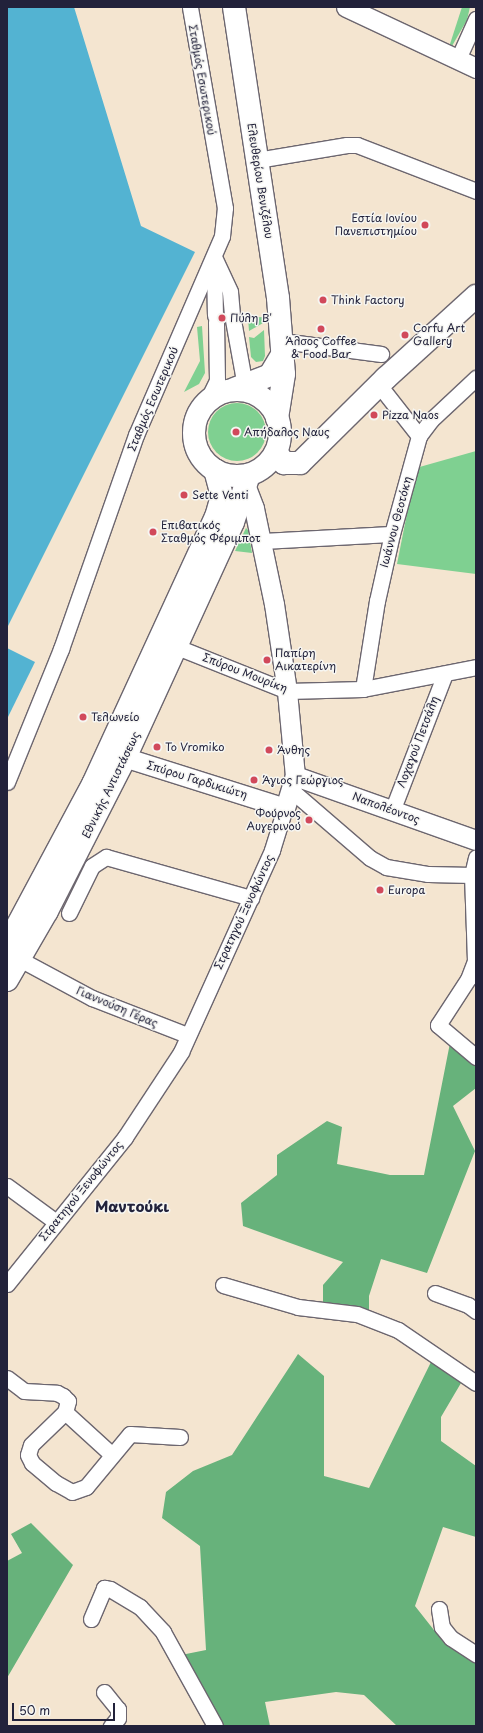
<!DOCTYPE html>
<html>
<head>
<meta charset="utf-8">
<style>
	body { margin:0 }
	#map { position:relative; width:483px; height:1733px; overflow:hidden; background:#f4e5d0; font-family:"Playpen Sans",sans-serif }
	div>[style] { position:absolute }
	.green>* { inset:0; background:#7fd091 }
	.round { border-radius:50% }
	.forest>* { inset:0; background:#67b27b }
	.water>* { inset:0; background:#53b3d2 }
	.roads { filter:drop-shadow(1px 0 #6c666f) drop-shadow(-1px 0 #6c666f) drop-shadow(0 1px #6c666f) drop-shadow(0 -1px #6c666f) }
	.minor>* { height:15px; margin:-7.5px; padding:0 7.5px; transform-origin:7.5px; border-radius:7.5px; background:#fff }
	.tertiary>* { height:19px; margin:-9.5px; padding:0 9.5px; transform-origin:9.5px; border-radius:9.5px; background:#fff }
	.secondary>* { height:22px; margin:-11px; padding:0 11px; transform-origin:11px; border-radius:11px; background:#fff }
	.secondary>.ring { margin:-11px; padding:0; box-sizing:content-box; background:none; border:22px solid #fff; border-radius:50% }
	.dots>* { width:11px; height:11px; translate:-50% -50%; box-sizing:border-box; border:2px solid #f6f6f2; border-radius:50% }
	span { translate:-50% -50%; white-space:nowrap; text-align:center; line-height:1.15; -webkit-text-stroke:3px #f6f6f2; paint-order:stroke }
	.street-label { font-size:11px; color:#22223b }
	.poi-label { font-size:11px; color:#22223b }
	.right { translate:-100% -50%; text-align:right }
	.left { translate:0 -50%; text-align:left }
	.district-label { font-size:15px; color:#22223b; font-weight:700 }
	.frame { position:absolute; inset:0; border:8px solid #22223b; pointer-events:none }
	.scale { position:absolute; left:12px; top:1703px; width:103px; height:18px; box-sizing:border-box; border:2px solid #22223b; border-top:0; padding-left:5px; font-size:12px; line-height:14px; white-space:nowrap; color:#22223b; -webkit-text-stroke:3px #f6f6f2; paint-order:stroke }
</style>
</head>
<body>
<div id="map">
	<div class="green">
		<i style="clip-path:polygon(462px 7px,470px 7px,467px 20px,452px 46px,450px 44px)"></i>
		<i style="clip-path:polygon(263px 317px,263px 323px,249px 331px,248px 318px)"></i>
		<i style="clip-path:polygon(202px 326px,205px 373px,199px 384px,184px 392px,200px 361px,197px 327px)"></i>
		<i style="clip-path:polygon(264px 330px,265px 356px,263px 361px,256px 362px,251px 357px,249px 337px,254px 338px)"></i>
		<i class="round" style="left:208px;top:403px;width:58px;height:58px"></i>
		<i style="clip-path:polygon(476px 451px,476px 574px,397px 564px,416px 468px)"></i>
		<i style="clip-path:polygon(246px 528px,248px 530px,252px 553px,235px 551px)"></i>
	</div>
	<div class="forest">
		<i style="clip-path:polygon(450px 1043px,476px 1063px,476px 1088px,453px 1106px,475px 1151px,427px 1273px,381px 1259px,369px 1296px,369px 1316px,323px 1305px,323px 1285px,343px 1262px,243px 1226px,241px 1203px,277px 1175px,277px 1155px,327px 1121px,342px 1127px,337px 1164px,390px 1175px,424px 1175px)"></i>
		<i style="clip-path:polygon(298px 1354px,324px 1376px,324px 1476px,369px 1488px,431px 1362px,461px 1383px,441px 1417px,441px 1441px,476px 1466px,476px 1537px,443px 1527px,415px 1606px,441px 1639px,476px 1658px,476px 1726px,397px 1726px,364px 1695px,336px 1692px,265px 1702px,270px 1726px,221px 1726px,181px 1655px,206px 1650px,200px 1546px,162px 1518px,166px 1492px,193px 1471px,232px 1455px)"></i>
		<i style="clip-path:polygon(31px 1523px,73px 1565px,7px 1678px,7px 1561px,22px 1553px,11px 1534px)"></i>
	</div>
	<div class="water">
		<i style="clip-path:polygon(7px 7px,74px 7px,141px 226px,195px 252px,7px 628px)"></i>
		<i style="clip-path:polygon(7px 648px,35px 662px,7px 719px)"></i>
	</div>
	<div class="roads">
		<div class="minor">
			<i style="left:458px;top:59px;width:44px;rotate:-65.8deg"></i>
			<i style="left:257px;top:160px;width:91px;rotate:-9.5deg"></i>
			<i style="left:347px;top:145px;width:10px"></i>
			<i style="left:357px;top:145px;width:128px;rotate:21.1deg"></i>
			<i style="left:214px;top:257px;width:38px;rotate:65deg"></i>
			<i style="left:230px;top:292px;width:21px;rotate:85deg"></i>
			<i style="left:214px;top:264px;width:51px;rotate:88.9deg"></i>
			<i style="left:233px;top:320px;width:67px;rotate:79.7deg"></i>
			<i style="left:282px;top:341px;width:100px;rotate:7.5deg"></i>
			<i style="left:379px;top:385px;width:65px;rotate:51.9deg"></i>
			<i style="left:206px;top:403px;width:25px;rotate:-64deg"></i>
			<i style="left:217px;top:380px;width:58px;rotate:-91deg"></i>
			<i style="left:261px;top:541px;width:131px;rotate:-3.1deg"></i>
			<i style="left:167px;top:643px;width:129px;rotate:21.8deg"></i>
			<i style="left:287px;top:691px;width:76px;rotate:-1.5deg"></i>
			<i style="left:363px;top:689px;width:115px;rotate:-11deg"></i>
			<i style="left:363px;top:689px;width:89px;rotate:-81deg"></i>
			<i style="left:377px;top:601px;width:69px;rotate:-77.4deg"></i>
			<i style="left:392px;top:534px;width:102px;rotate:-74.6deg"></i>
			<i style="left:419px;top:436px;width:20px;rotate:-53deg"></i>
			<i style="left:431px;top:420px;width:62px;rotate:-43deg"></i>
			<i style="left:7px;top:782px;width:144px;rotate:-67.9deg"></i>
			<i style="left:61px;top:649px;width:227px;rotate:-70.7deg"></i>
			<i style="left:136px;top:435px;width:217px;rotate:-66.6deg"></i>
			<i style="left:222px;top:236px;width:28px;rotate:-84deg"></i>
			<i style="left:225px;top:208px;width:204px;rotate:-99.9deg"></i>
			<i style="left:291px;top:790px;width:104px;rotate:40.7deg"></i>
			<i style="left:370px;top:858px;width:18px;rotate:29deg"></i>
			<i style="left:386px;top:867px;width:43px;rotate:9.5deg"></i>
			<i style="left:428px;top:874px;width:44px;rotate:1.3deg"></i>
			<i style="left:472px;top:875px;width:18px;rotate:-77deg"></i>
			<i style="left:392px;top:811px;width:147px;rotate:-68.9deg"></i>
			<i style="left:472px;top:875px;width:86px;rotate:88deg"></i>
			<i style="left:475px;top:961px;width:19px;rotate:111deg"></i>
			<i style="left:468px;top:979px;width:55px;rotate:123.1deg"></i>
			<i style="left:438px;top:1025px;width:50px;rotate:40.1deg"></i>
			<i style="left:69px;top:913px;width:52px;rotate:-63.9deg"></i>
			<i style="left:92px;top:866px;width:17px;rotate:-33deg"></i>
			<i style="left:106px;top:857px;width:151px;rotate:15.8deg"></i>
			<i style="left:12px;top:955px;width:91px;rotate:28.3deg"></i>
			<i style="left:92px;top:998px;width:102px;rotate:21.3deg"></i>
			<i style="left:7px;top:1186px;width:61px;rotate:36.3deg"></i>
			<i style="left:7px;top:1284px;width:189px;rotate:-51.2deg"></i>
			<i style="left:125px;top:1137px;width:102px;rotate:-56.6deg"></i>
			<i style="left:181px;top:1052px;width:222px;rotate:-65.7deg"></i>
			<i style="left:272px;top:850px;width:44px;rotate:-72.8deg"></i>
			<i style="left:223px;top:1285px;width:78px;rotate:16.3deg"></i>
			<i style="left:298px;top:1307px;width:59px;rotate:6.8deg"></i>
			<i style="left:357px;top:1314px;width:44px;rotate:21.3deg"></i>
			<i style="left:398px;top:1330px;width:94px;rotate:34.2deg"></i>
			<i style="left:435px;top:1293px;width:35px;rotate:20deg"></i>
			<i style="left:468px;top:1305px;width:10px;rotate:37deg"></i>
			<i style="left:7px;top:1378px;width:21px;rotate:37deg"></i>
			<i style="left:24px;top:1391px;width:33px;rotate:3deg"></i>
			<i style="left:57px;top:1393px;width:7px;rotate:27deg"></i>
			<i style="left:63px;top:1396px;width:7px;rotate:45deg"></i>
			<i style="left:68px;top:1401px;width:11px;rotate:105deg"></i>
			<i style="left:65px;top:1412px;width:62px;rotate:42.4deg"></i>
			<i style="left:65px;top:1412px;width:47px;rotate:135.9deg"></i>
			<i style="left:31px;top:1445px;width:10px;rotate:107deg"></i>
			<i style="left:28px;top:1455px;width:9px;rotate:63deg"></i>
			<i style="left:32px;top:1463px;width:31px;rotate:40deg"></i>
			<i style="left:56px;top:1483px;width:18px;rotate:29deg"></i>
			<i style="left:72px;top:1492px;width:15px;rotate:-20deg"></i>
			<i style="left:86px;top:1487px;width:69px;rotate:-50.3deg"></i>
			<i style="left:130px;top:1434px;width:50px;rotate:3.4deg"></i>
			<i style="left:439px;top:1609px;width:18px;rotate:81deg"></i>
			<i style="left:442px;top:1627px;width:14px;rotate:51deg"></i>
			<i style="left:451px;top:1638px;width:30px;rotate:33deg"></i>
			<i style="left:91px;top:1619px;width:34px;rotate:-67deg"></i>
			<i style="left:104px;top:1588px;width:6px;rotate:9deg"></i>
			<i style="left:110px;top:1589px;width:35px;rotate:31deg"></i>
			<i style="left:140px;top:1607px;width:34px;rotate:47deg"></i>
			<i style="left:163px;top:1632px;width:107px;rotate:61deg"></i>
			<i style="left:104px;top:1692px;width:22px;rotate:51deg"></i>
			<i style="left:118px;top:1709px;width:9px;rotate:90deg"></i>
			<i style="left:118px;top:1718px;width:11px;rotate:131deg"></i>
		</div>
		<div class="tertiary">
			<i style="left:346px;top:7px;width:144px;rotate:25.1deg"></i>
			<i style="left:111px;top:753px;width:182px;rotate:17.5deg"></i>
			<i style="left:285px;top:808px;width:34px;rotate:-73deg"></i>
			<i style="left:295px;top:776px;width:85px;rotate:-95.4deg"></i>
			<i style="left:287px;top:691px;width:88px;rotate:-98.5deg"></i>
			<i style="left:274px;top:604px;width:98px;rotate:-101.8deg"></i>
			<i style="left:254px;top:508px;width:26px;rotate:-111deg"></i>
			<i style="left:295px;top:776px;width:192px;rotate:19.5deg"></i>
		</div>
		<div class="secondary">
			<i style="left:234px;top:7px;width:294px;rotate:81.4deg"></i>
			<i style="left:278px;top:298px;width:76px;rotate:85.5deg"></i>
			<i style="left:284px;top:374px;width:45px;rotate:99deg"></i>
			<i style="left:234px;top:389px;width:39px;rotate:-21deg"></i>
			<i style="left:270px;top:375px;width:23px;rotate:-59deg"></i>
			<i class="ring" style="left:194px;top:390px;width:64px;height:64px"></i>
			<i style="left:276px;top:452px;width:14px;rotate:54deg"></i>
			<i style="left:284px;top:463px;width:16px"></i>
			<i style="left:300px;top:463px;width:121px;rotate:-44.7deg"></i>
			<i style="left:386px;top:378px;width:122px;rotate:-42.3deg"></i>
			<i style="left:7px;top:945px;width:183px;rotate:-61.9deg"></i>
			<i style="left:93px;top:784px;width:294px;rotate:-65.3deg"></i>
			<i style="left:216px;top:517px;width:22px;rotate:-74deg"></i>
			<i style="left:222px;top:496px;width:27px;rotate:-105deg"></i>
			<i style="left:7px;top:980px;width:80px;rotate:-59.9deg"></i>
			<i style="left:47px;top:911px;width:172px;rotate:-63deg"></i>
			<i style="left:125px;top:758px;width:260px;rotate:-65.4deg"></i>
			<i style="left:233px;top:522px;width:50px;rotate:-71.2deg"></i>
		</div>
	</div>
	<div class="dots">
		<i style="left:425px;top:225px;background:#d1495b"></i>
		<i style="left:323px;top:300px;background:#d1495b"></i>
		<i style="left:222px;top:318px;background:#d1495b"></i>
		<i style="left:321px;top:329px;background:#d1495b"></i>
		<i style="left:405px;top:335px;background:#d1495b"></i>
		<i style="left:374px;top:415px;background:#d1495b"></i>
		<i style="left:236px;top:432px;background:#d1495b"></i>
		<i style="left:184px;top:495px;background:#d1495b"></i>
		<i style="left:153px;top:532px;background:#d1495b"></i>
		<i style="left:267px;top:660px;background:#d1495b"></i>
		<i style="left:83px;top:717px;background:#d1495b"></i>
		<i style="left:157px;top:747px;background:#d1495b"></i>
		<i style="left:269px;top:750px;background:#d1495b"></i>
		<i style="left:254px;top:780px;background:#d1495b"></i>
		<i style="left:309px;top:820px;background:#d1495b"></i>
		<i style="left:380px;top:890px;background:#d1495b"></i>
	</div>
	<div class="street-label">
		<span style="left:202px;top:80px;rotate:80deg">Σταθμός Εσωτερικού</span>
		<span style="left:260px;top:181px;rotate:81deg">Ελευθερίου Βενιζέλου</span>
		<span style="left:153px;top:399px;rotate:-67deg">Σταθμός Εσωτερικού</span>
		<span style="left:396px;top:522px;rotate:-75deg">Ιωάννου Θεοτόκη</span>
		<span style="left:245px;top:673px;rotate:21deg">Σπύρου Μουρίκη</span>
		<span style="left:418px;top:742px;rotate:-69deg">Λοχαγού Πετσάλη</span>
		<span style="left:197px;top:780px;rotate:17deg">Σπύρου Γαρδικιώτη</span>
		<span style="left:111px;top:785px;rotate:-64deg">Εθνικής Αντιστάσεως</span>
		<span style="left:386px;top:808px;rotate:20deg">Ναπολέοντος</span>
		<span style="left:244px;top:912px;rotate:-65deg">Στρατηγού Ξενοφώντος</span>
		<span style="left:117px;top:1007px;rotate:23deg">Γιαννούση Γέρας</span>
		<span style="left:81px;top:1191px;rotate:-51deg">Στρατηγού Ξενοφώντος</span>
	</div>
	<div class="poi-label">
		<span class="right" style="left:417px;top:225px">Εστία Ιονίου<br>Πανεπιστημίου</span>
		<span class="left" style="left:331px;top:300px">Think Factory</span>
		<span class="left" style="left:230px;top:318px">Πύλη Β'</span>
		<span class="left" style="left:413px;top:335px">Corfu Art<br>Gallery</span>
		<span style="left:321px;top:348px">Άλσος Coffee<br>&amp; Food Bar</span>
		<span class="left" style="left:382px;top:415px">Pizza Naos</span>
		<span class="left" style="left:244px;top:432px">Απήδαλος Ναυς</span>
		<span class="left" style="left:192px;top:495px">Sette Venti</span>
		<span class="left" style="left:161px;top:532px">Επιβατικός<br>Σταθμός Φέριμποτ</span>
		<span class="left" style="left:275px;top:660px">Παπίρη<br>Αικατερίνη</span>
		<span class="left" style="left:91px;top:717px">Τελωνείο</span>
		<span class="left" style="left:165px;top:747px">To Vromiko</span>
		<span class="left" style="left:277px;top:750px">Άνθης</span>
		<span class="left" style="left:262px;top:780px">Άγιος Γεώργιος</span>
		<span class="right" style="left:301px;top:820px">Φούρνος<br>Αυγερινού</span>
		<span class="left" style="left:388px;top:890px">Europa</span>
	</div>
	<div class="district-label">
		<span style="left:132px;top:1206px">Μαντούκι</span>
	</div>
	<div class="frame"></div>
	<div class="scale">50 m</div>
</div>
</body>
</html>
